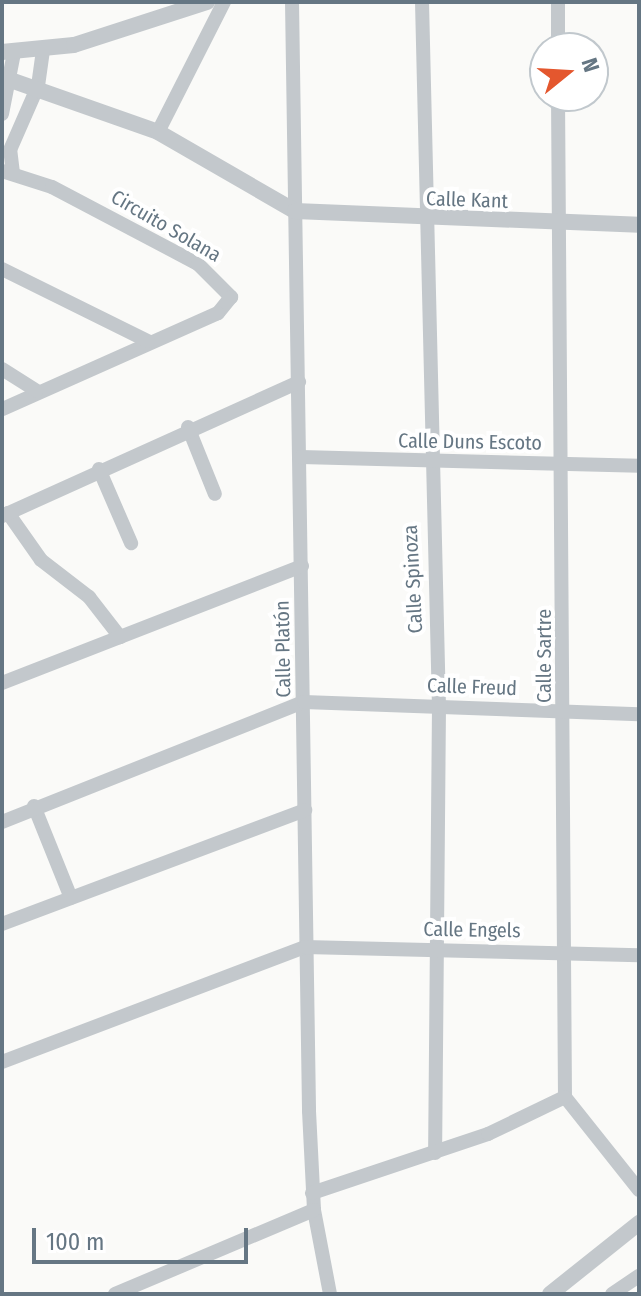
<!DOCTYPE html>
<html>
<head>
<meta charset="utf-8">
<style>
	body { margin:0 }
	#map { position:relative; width:641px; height:1296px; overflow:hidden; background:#fafaf8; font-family:"Fira Sans Condensed",sans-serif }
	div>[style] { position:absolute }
	.minor>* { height:14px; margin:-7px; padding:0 7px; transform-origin:7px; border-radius:7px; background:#c3c8cc }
	.tertiary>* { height:16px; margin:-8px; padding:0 8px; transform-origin:8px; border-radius:8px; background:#c3c8cc }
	span { translate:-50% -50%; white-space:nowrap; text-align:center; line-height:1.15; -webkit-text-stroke:8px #fff; paint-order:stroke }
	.street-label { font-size:20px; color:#657683 }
	.frame { position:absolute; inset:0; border:4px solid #657683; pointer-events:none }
	.north { position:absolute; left:529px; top:32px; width:80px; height:80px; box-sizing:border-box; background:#fff; border:2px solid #c1c8cd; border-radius:50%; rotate:72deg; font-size:22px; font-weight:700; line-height:32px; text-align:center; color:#657683 }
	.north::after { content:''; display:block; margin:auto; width:28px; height:36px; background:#e4572e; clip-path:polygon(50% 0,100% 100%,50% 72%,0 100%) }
	.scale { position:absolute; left:32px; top:1228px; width:216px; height:36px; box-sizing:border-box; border:4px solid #657683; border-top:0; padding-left:10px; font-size:24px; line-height:28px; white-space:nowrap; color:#657683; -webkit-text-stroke:6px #fff; paint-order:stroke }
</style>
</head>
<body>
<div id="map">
	<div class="minor">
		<i style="left:292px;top:2px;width:1109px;rotate:89.12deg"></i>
		<i style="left:309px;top:1111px;width:99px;rotate:87.1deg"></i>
		<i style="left:314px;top:1210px;width:86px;rotate:79.2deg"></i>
		<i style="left:422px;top:2px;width:704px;rotate:88.62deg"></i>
		<i style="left:439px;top:706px;width:447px;rotate:90.5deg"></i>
		<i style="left:558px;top:48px;width:46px;rotate:-90deg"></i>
		<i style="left:558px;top:96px;width:1001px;rotate:89.6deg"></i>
		<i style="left:565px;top:1097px;width:119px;rotate:51.5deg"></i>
		<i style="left:2px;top:114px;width:62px;rotate:-78.9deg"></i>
		<i style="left:158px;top:132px;width:146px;rotate:-63.1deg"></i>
		<i style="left:2px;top:171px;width:52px;rotate:17.7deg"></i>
		<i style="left:52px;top:187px;width:165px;rotate:27.8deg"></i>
		<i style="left:198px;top:264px;width:47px;rotate:45deg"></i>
		<i style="left:231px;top:297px;width:21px;rotate:129deg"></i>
		<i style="left:218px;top:313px;width:236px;rotate:156deg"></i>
		<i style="left:13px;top:173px;width:23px;rotate:-97deg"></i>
		<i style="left:10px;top:150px;width:70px;rotate:-66.4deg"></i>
		<i style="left:38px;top:86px;width:34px;rotate:-82deg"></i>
		<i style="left:2px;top:269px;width:163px;rotate:26.3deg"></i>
		<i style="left:2px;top:369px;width:41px;rotate:32.2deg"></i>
		<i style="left:188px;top:427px;width:72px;rotate:68.1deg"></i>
		<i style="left:301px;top:457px;width:338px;rotate:1.5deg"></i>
		<i style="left:99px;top:469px;width:81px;rotate:66.6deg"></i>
		<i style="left:8px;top:513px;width:57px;rotate:54.9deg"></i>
		<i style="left:41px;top:560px;width:61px;rotate:37.6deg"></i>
		<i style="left:89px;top:597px;width:51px;rotate:52.2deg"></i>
		<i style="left:2px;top:516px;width:326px;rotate:-24.3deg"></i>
		<i style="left:2px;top:683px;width:322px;rotate:-21.3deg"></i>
		<i style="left:34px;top:806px;width:99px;rotate:68.1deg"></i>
		<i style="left:2px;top:822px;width:325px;rotate:-21.7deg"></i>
		<i style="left:304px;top:702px;width:335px;rotate:2.1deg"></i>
		<i style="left:2px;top:924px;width:324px;rotate:-20.6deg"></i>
		<i style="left:2px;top:1062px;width:324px;rotate:-20.8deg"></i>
		<i style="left:305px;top:947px;width:334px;rotate:1.4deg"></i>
		<i style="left:312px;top:1193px;width:186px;rotate:-18.5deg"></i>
		<i style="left:488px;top:1134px;width:85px;rotate:-25.7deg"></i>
		<i style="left:115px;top:1294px;width:216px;rotate:-22.9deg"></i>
		<i style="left:612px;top:1294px;width:32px;rotate:-34deg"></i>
	</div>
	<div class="tertiary">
		<i style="left:2px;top:52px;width:72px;rotate:-5.6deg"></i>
		<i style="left:74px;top:45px;width:140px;rotate:-17.9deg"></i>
		<i style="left:2px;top:77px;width:165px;rotate:19.4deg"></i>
		<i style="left:158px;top:132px;width:158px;rotate:30deg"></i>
		<i style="left:295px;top:211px;width:344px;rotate:2.3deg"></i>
		<i style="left:550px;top:1294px;width:114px;rotate:-38.6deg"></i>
	</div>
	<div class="street-label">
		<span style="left:467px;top:200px;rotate:2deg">Calle Kant</span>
		<span style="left:166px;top:226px;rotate:30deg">Circuito Solana</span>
		<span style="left:470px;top:442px;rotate:1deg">Calle Duns Escoto</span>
		<span style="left:413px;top:579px;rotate:-93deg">Calle Spinoza</span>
		<span style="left:283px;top:649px;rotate:-91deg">Calle Platón</span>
		<span style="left:544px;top:656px;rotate:-90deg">Calle Sartre</span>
		<span style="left:472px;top:687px;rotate:2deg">Calle Freud</span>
		<span style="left:472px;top:930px;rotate:1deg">Calle Engels</span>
	</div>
	<div class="frame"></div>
	<div class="north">N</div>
	<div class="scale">100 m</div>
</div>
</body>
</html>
